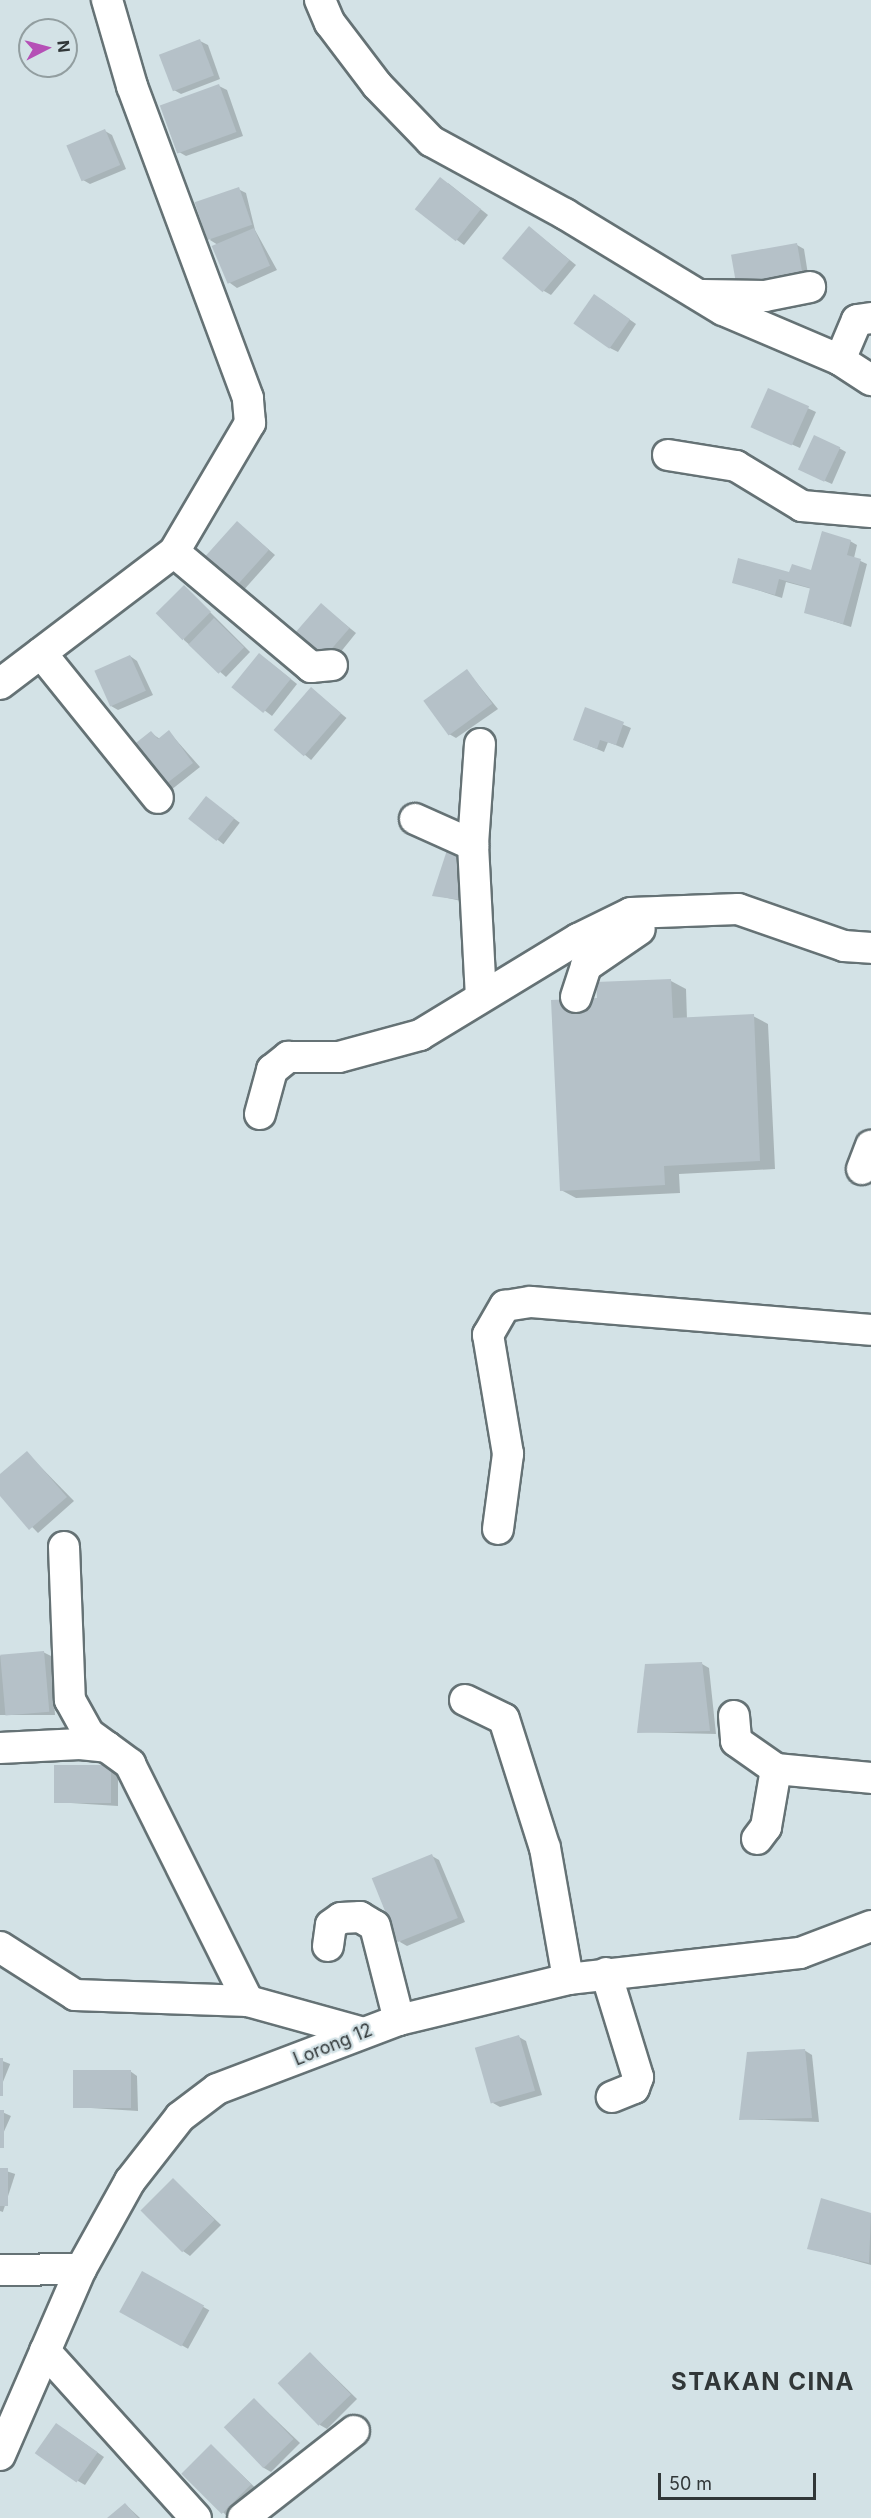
<!DOCTYPE html>
<html>
<head>
<meta charset="utf-8">
<style>
	body { margin:0 }
	#map { position:relative; width:871px; height:2518px; overflow:hidden; background:#d3e2e6; font-family:Inter,sans-serif }
	div>[style] { position:absolute }
	.shadow>* { inset:0; background:#0003; transform-origin:0 0 }
	.building>* { inset:0; background:#b5c1c8; transform-origin:0 0 }
	.roads { filter:drop-shadow(2px 0 #657275) drop-shadow(-2px 0 #657275) drop-shadow(0 2px #657275) drop-shadow(0 -2px #657275) }
	.minor>* { height:30px; margin:-15px; padding:0 15px; transform-origin:15px; border-radius:15px; background:#fff }
	span { translate:-50% -50%; white-space:nowrap; text-align:center; line-height:1.15; -webkit-text-stroke:4.5px #d3e2e6; paint-order:stroke }
	.street-label { font-size:18px; color:#313738 }
	.district-label { font-size:24px; color:#313738; font-weight:700; letter-spacing:1.5px }
	.north { position:absolute; left:18px; top:18px; width:60px; height:60px; box-sizing:border-box; background:#d3e2e6; border:2px solid #929ea0; border-radius:50%; rotate:84deg; font-size:16px; font-weight:700; line-height:24px; text-align:center; color:#313738 }
	.north::after { content:''; display:block; margin:auto; width:21px; height:27px; background:#b550b6; clip-path:polygon(50% 0,100% 100%,50% 72%,0 100%) }
	.scale { position:absolute; left:658px; top:2473px; width:158px; height:27px; box-sizing:border-box; border:3px solid #313738; border-top:0; padding-left:8px; font-size:18px; line-height:21px; white-space:nowrap; color:#313738; -webkit-text-stroke:4px #d3e2e6; paint-order:stroke }
</style>
</head>
<body>
<div id="map">
	<div class="shadow">
		<i style="clip-path:polygon(200px 41px,208px 45px,220px 79px,181px 94px,174px 90px)"></i>
		<i style="clip-path:polygon(219px 86px,227px 90px,243px 136px,186px 156px,179px 152px)"></i>
		<i style="clip-path:polygon(105px 131px,112px 135px,126px 169px,90px 184px,83px 180px)"></i>
		<i style="clip-path:polygon(448px 183px,488px 215px,464px 245px,457px 240px)"></i>
		<i style="clip-path:polygon(238px 189px,246px 193px,255px 230px,277px 270px,237px 288px,230px 283px,218px 245px,210px 240px)"></i>
		<i style="clip-path:polygon(529px 227px,576px 265px,551px 295px,544px 291px)"></i>
		<i style="clip-path:polygon(797px 245px,804px 249px,810px 287px,746px 297px)"></i>
		<i style="clip-path:polygon(602px 300px,636px 324px,618px 352px,610px 348px)"></i>
		<i style="clip-path:polygon(769px 390px,816px 412px,800px 448px,760px 430px)"></i>
		<i style="clip-path:polygon(839px 448px,846px 452px,832px 484px,807px 473px)"></i>
		<i style="clip-path:polygon(238px 523px,275px 555px,242px 592px,235px 587px)"></i>
		<i style="clip-path:polygon(850px 541px,857px 545px,854px 558px,867px 564px,851px 627px,805px 612px,812px 589px,786px 582px,782px 598px,733px 582px,812px 572px)"></i>
		<i style="clip-path:polygon(185px 587px,250px 652px,226px 677px,184px 640px)"></i>
		<i style="clip-path:polygon(321px 605px,356px 633px,331px 664px)"></i>
		<i style="clip-path:polygon(130px 656px,137px 661px,153px 695px,118px 710px,111px 706px)"></i>
		<i style="clip-path:polygon(267px 660px,297px 684px,272px 716px,234px 687px)"></i>
		<i style="clip-path:polygon(467px 671px,498px 709px,456px 738px,449px 734px)"></i>
		<i style="left:312px;top:689px;width:45px;height:55px;rotate:40deg"></i>
		<i style="clip-path:polygon(586px 709px,631px 728px,623px 748px,608px 742px,604px 752px,575px 740px)"></i>
		<i style="clip-path:polygon(169px 732px,200px 767px,171px 790px,163px 786px,151px 733px,160px 739px)"></i>
		<i style="left:207px;top:798px;width:41px;height:27px;rotate:37deg"></i>
		<i style="clip-path:polygon(448px 852px,475px 904px,434px 895px)"></i>
		<i style="clip-path:polygon(671px 981px,686px 989px,687px 1019px,753px 1016px,768px 1024px,775px 1169px,679px 1174px,680px 1193px,576px 1198px,561px 1190px,599px 999px)"></i>
		<i style="clip-path:polygon(27px 1453px,74px 1501px,38px 1533px,0 1494px,0 1476px)"></i>
		<i style="clip-path:polygon(43px 1652px,51px 1656px,55px 1715px,0 1715px,0 1656px)"></i>
		<i style="clip-path:polygon(702px 1664px,709px 1668px,716px 1734px,638px 1732px)"></i>
		<i style="clip-path:polygon(111px 1766px,118px 1771px,118px 1806px,55px 1802px)"></i>
		<i style="clip-path:polygon(432px 1856px,439px 1860px,465px 1922px,407px 1946px,400px 1942px)"></i>
		<i style="clip-path:polygon(519px 2037px,526px 2041px,542px 2095px,500px 2107px,493px 2103px)"></i>
		<i style="clip-path:polygon(804px 2050px,812px 2055px,819px 2122px,741px 2119px)"></i>
		<i style="left:0;top:2060px;width:11px;height:39px;rotate:22deg"></i>
		<i style="clip-path:polygon(130px 2071px,137px 2076px,138px 2111px,75px 2107px)"></i>
		<i style="left:0;top:2111px;width:12px;height:40px;rotate:24deg"></i>
		<i style="left:0;top:2169px;width:16px;height:40px;rotate:18deg"></i>
		<i style="clip-path:polygon(174px 2180px,221px 2225px,190px 2256px,183px 2251px)"></i>
		<i style="clip-path:polygon(822px 2200px,871px 2215px,871px 2265px,809px 2248px)"></i>
		<i style="left:142px;top:2273px;width:77px;height:44px;rotate:29deg"></i>
		<i style="clip-path:polygon(311px 2354px,357px 2399px,327px 2429px,320px 2425px)"></i>
		<i style="clip-path:polygon(255px 2400px,300px 2443px,271px 2472px,264px 2468px)"></i>
		<i style="clip-path:polygon(64px 2429px,104px 2457px,85px 2485px,78px 2481px)"></i>
		<i style="left:211px;top:2445px;width:64px;height:40px;rotate:44deg"></i>
		<i style="clip-path:polygon(126px 2505px,140px 2518px,109px 2518px)"></i>
	</div>
	<div class="building">
		<i style="left:200px;top:39px;width:39px;height:44px;rotate:69deg"></i>
		<i style="left:219px;top:84px;width:51px;height:63px;rotate:70deg"></i>
		<i style="left:105px;top:129px;width:39px;height:42px;rotate:67deg"></i>
		<i style="left:440px;top:177px;width:52px;height:41px;rotate:38deg"></i>
		<i style="left:239px;top:187px;width:40px;height:47px;rotate:71deg"></i>
		<i style="left:529px;top:226px;width:53px;height:42px;rotate:40deg"></i>
		<i style="left:254px;top:228px;width:41px;height:46px;rotate:67deg"></i>
		<i style="left:797px;top:243px;width:41px;height:67px;rotate:80deg"></i>
		<i style="left:594px;top:294px;width:44px;height:36px;rotate:35deg"></i>
		<i style="left:768px;top:388px;width:45px;height:43px;rotate:24deg"></i>
		<i style="left:814px;top:435px;width:29px;height:38px;rotate:25deg"></i>
		<i style="left:237px;top:521px;width:43px;height:52px;rotate:42deg"></i>
		<i style="clip-path:polygon(822px 531px,851px 540px,847px 555px,861px 559px,843px 624px,804px 613px,810px 588px,779px 579px,775px 595px,732px 583px,738px 558px,789px 572px,792px 564px,811px 570px)"></i>
		<i style="left:184px;top:585px;width:38px;height:40px;rotate:45deg"></i>
		<i style="left:321px;top:603px;width:38px;height:43px;rotate:41deg"></i>
		<i style="left:214px;top:618px;width:42px;height:37px;rotate:44deg"></i>
		<i style="left:259px;top:653px;width:41px;height:44px;rotate:39deg"></i>
		<i style="left:130px;top:655px;width:39px;height:39px;rotate:66deg"></i>
		<i style="left:467px;top:669px;width:43px;height:54px;rotate:54deg"></i>
		<i style="left:311px;top:687px;width:40px;height:57px;rotate:41deg"></i>
		<i style="clip-path:polygon(585px 707px,624px 722px,616px 745px,600px 740px,597px 749px,573px 740px)"></i>
		<i style="clip-path:polygon(169px 730px,193px 763px,162px 787px,132px 746px,151px 731px,158px 739px)"></i>
		<i style="left:206px;top:796px;width:36px;height:29px;rotate:38deg"></i>
		<i style="clip-path:polygon(447px 850px,468px 857px,468px 901px,432px 896px)"></i>
		<i style="clip-path:polygon(671px 979px,673px 1018px,754px 1014px,760px 1161px,664px 1166px,665px 1185px,560px 1191px,551px 1000px,597px 998px,596px 982px)"></i>
		<i style="clip-path:polygon(27px 1451px,67px 1497px,29px 1530px,0 1496px,0 1474px)"></i>
		<i style="left:44px;top:1651px;width:61px;height:44px;rotate:85deg"></i>
		<i style="clip-path:polygon(702px 1662px,710px 1731px,637px 1733px,645px 1664px)"></i>
		<i style="left:54px;top:1765px;width:57px;height:38px"></i>
		<i style="left:432px;top:1854px;width:69px;height:65px;rotate:68deg"></i>
		<i style="left:519px;top:2035px;width:58px;height:46px;rotate:74deg"></i>
		<i style="clip-path:polygon(805px 2049px,812px 2118px,739px 2120px,747px 2052px)"></i>
		<i style="left:0;top:2058px;width:3px;height:38px"></i>
		<i style="left:73px;top:2070px;width:58px;height:38px"></i>
		<i style="left:0;top:2110px;width:4px;height:38px"></i>
		<i style="left:0;top:2168px;width:8px;height:38px"></i>
		<i style="left:173px;top:2178px;width:59px;height:46px;rotate:45deg"></i>
		<i style="clip-path:polygon(821px 2198px,871px 2213px,869px 2263px,807px 2249px)"></i>
		<i style="left:142px;top:2271px;width:71px;height:47px;rotate:29deg"></i>
		<i style="left:310px;top:2352px;width:59px;height:45px;rotate:46deg"></i>
		<i style="left:254px;top:2398px;width:57px;height:42px;rotate:46deg"></i>
		<i style="left:56px;top:2423px;width:51px;height:37px;rotate:35deg"></i>
		<i style="left:211px;top:2444px;width:57px;height:42px;rotate:45deg"></i>
		<i style="clip-path:polygon(125px 2503px,138px 2518px,107px 2518px)"></i>
	</div>
	<div class="roads">
		<div class="minor">
			<i style="left:320px;top:0;width:25px;rotate:67deg"></i>
			<i style="left:330px;top:23px;width:78px;rotate:52.8deg"></i>
			<i style="left:377px;top:85px;width:78px;rotate:46deg"></i>
			<i style="left:431px;top:141px;width:153px;rotate:28.6deg"></i>
			<i style="left:565px;top:214px;width:185px;rotate:31.3deg"></i>
			<i style="left:723px;top:310px;width:127px;rotate:23.1deg"></i>
			<i style="left:840px;top:360px;width:37px;rotate:33deg"></i>
			<i style="left:703px;top:295px;width:62px;rotate:0.9deg"></i>
			<i style="left:765px;top:296px;width:46px;rotate:-11.3deg"></i>
			<i style="left:840px;top:360px;width:43px;rotate:-67deg"></i>
			<i style="left:857px;top:320px;width:14px;rotate:-8deg"></i>
			<i style="left:668px;top:455px;width:69px;rotate:9.2deg"></i>
			<i style="left:736px;top:466px;width:77px;rotate:31.2deg"></i>
			<i style="left:802px;top:506px;width:69px;rotate:5deg"></i>
			<i style="left:174px;top:552px;width:179px;rotate:40deg"></i>
			<i style="left:311px;top:667px;width:21px;rotate:-5deg"></i>
			<i style="left:41px;top:653px;width:186px;rotate:51.1deg"></i>
			<i style="left:0;top:684px;width:218px;rotate:-37.2deg"></i>
			<i style="left:174px;top:552px;width:150px;rotate:-59.5deg"></i>
			<i style="left:250px;top:423px;width:25px;rotate:-95deg"></i>
			<i style="left:248px;top:398px;width:333px;rotate:-110.4deg"></i>
			<i style="left:132px;top:86px;width:90px;rotate:-106.2deg"></i>
			<i style="left:480px;top:744px;width:101px;rotate:94deg"></i>
			<i style="left:473px;top:845px;width:152px;rotate:87deg"></i>
			<i style="left:415px;top:819px;width:64px;rotate:24.1deg"></i>
			<i style="left:576px;top:997px;width:33px;rotate:-72deg"></i>
			<i style="left:586px;top:966px;width:65px;rotate:-34.4deg"></i>
			<i style="left:260px;top:1114px;width:46px;rotate:-74.7deg"></i>
			<i style="left:272px;top:1070px;width:21px;rotate:-39deg"></i>
			<i style="left:288px;top:1057px;width:51px"></i>
			<i style="left:339px;top:1057px;width:84px;rotate:-15.2deg"></i>
			<i style="left:420px;top:1035px;width:185px;rotate:-31.3deg"></i>
			<i style="left:578px;top:939px;width:59px;rotate:-26.1deg"></i>
			<i style="left:631px;top:913px;width:107px;rotate:-2.1deg"></i>
			<i style="left:738px;top:909px;width:112px;rotate:19.2deg"></i>
			<i style="left:844px;top:946px;width:27px;rotate:4deg"></i>
			<i style="left:862px;top:1169px;width:25px;rotate:-69deg"></i>
			<i style="left:498px;top:1529px;width:76px;rotate:-82.4deg"></i>
			<i style="left:508px;top:1454px;width:121px;rotate:-99.5deg"></i>
			<i style="left:488px;top:1335px;width:34px;rotate:-60deg"></i>
			<i style="left:505px;top:1306px;width:26px;rotate:-9deg"></i>
			<i style="left:531px;top:1302px;width:341px;rotate:4.7deg"></i>
			<i style="left:64px;top:1547px;width:153px;rotate:87.8deg"></i>
			<i style="left:70px;top:1700px;width:39px;rotate:61deg"></i>
			<i style="left:89px;top:1734px;width:22px;rotate:36deg"></i>
			<i style="left:465px;top:1700px;width:43px;rotate:26deg"></i>
			<i style="left:504px;top:1719px;width:135px;rotate:72.4deg"></i>
			<i style="left:545px;top:1848px;width:133px;rotate:80deg"></i>
			<i style="left:734px;top:1716px;width:25px;rotate:85deg"></i>
			<i style="left:736px;top:1741px;width:49px;rotate:35deg"></i>
			<i style="left:776px;top:1769px;width:95px;rotate:5.4deg"></i>
			<i style="left:0;top:1748px;width:80px;rotate:-2.9deg"></i>
			<i style="left:80px;top:1744px;width:27px;rotate:6deg"></i>
			<i style="left:107px;top:1747px;width:29px;rotate:36deg"></i>
			<i style="left:130px;top:1764px;width:265px;rotate:63.5deg"></i>
			<i style="left:757px;top:1839px;width:15px;rotate:-53deg"></i>
			<i style="left:766px;top:1827px;width:59px;rotate:-80.2deg"></i>
			<i style="left:328px;top:1946px;width:21px;rotate:-82deg"></i>
			<i style="left:331px;top:1925px;width:12px;rotate:-35deg"></i>
			<i style="left:341px;top:1918px;width:19px;rotate:-3deg"></i>
			<i style="left:360px;top:1917px;width:17px;rotate:31deg"></i>
			<i style="left:375px;top:1926px;width:97px;rotate:75.7deg"></i>
			<i style="left:0;top:1947px;width:89px;rotate:32.6deg"></i>
			<i style="left:75px;top:1995px;width:173px;rotate:2deg"></i>
			<i style="left:248px;top:2001px;width:116px;rotate:15.5deg"></i>
			<i style="left:606px;top:1973px;width:109px;rotate:72.9deg"></i>
			<i style="left:638px;top:2077px;width:12px;rotate:110deg"></i>
			<i style="left:634px;top:2088px;width:24px;rotate:158deg"></i>
			<i style="left:0;top:2270px;width:81px;rotate:-0.7deg"></i>
			<i style="left:45px;top:2351px;width:225px;rotate:47.9deg"></i>
			<i style="left:0;top:2455px;width:203px;rotate:-66.5deg"></i>
			<i style="left:81px;top:2269px;width:101px;rotate:-60.9deg"></i>
			<i style="left:130px;top:2181px;width:81px;rotate:-52deg"></i>
			<i style="left:180px;top:2117px;width:46px;rotate:-37.1deg"></i>
			<i style="left:217px;top:2089px;width:195px;rotate:-20.8deg"></i>
			<i style="left:399px;top:2020px;width:174px;rotate:-13.6deg"></i>
			<i style="left:568px;top:1979px;width:233px;rotate:-6.4deg"></i>
			<i style="left:800px;top:1953px;width:76px;rotate:-20.8deg"></i>
			<i style="left:243px;top:2518px;width:141px;rotate:-38.1deg"></i>
		</div>
	</div>
	<div class="street-label">
		<span style="left:333px;top:2045px;rotate:-22deg">Lorong 12</span>
	</div>
	<div class="district-label">
		<span style="left:763px;top:2382px">STAKAN CINA</span>
	</div>
	<div class="north">N</div>
	<div class="scale">50 m</div>
</div>
</body>
</html>
